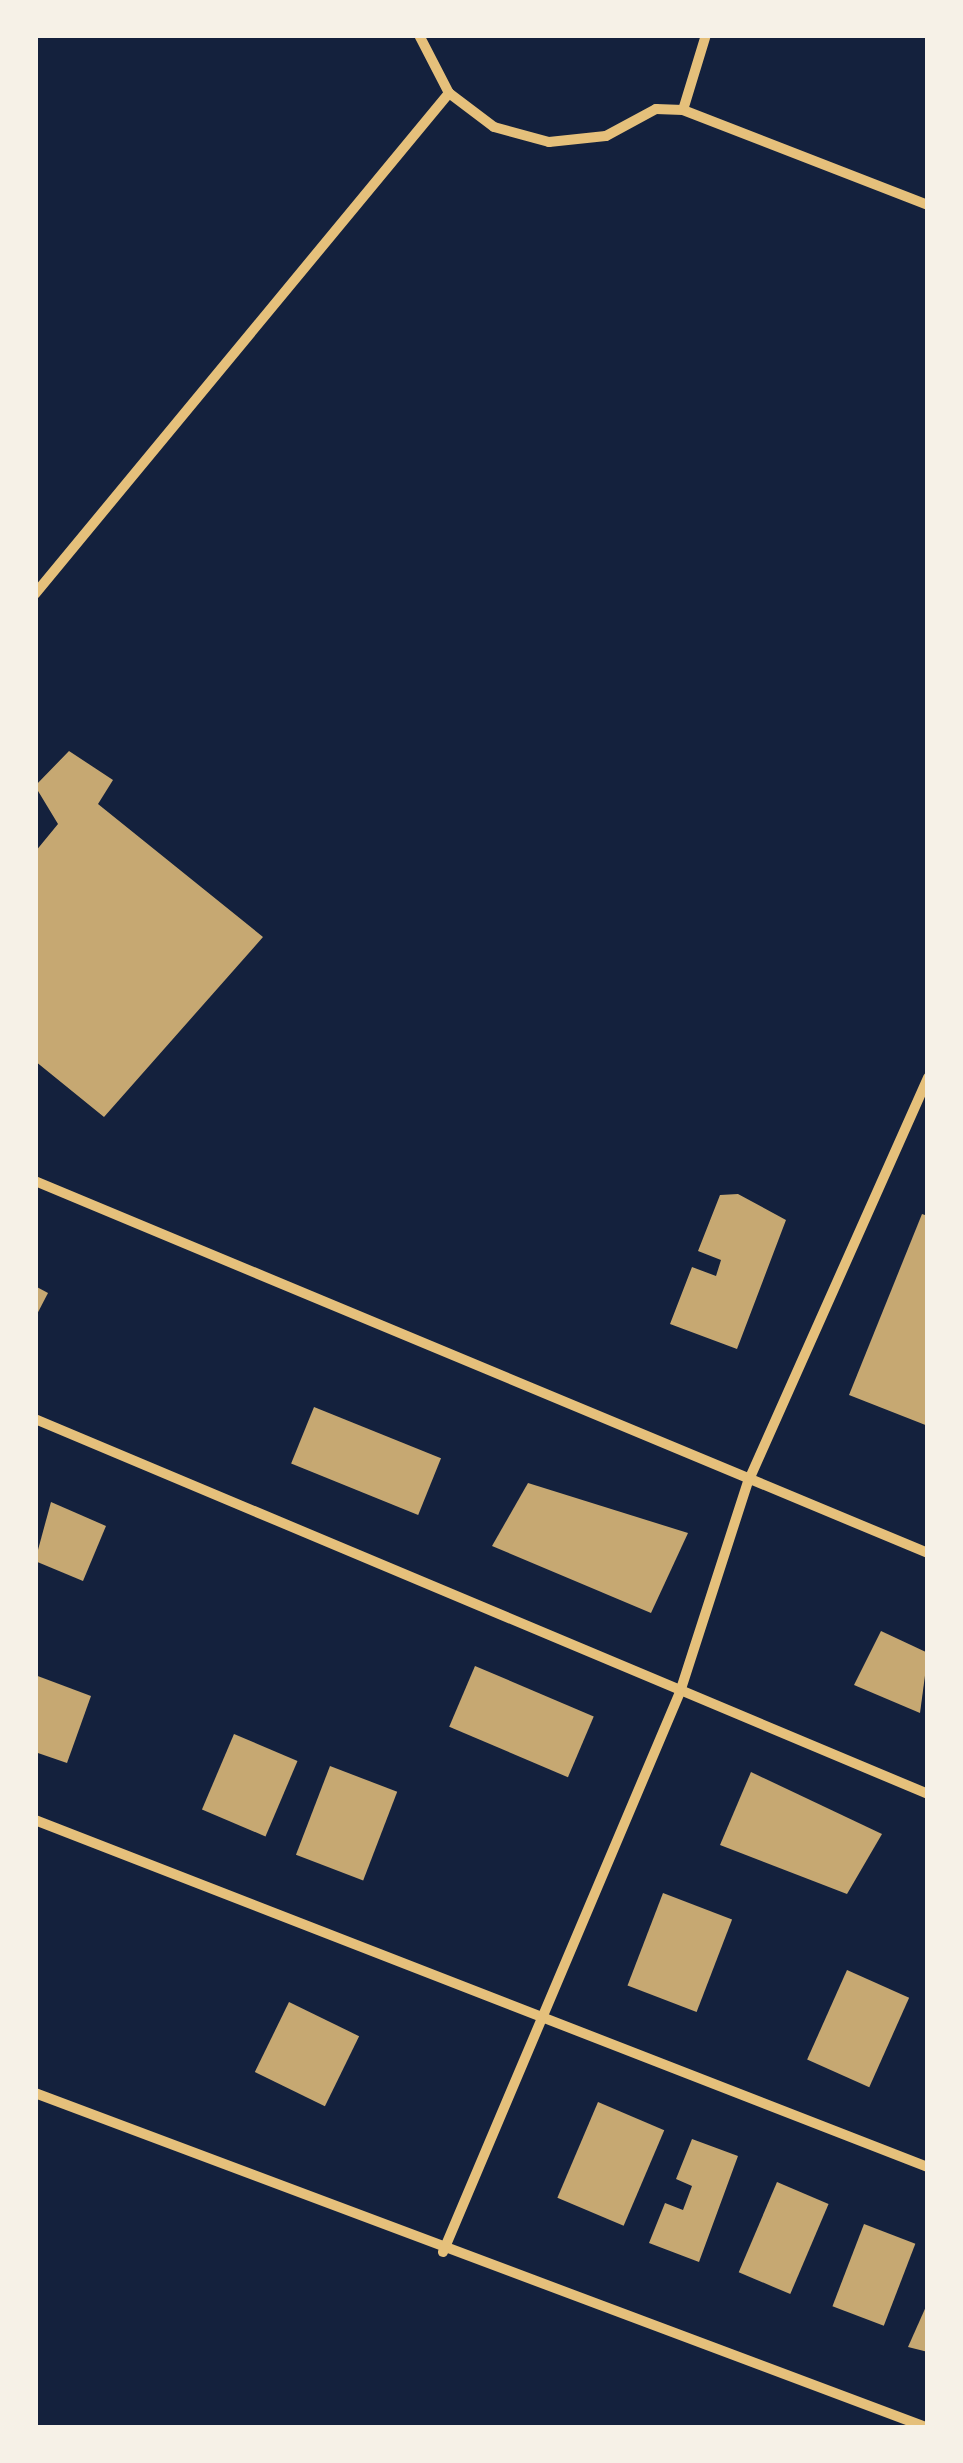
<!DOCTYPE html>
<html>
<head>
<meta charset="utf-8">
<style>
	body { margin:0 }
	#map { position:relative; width:963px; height:2463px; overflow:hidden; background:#14213d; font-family:"PT Sans Narrow",sans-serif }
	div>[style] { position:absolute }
	.building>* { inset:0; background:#c6a872; transform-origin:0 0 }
	.minor>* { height:10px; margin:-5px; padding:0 5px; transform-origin:5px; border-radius:5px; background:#e5c07b }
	span { translate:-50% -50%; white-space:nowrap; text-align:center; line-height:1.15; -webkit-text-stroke:10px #f6f1e7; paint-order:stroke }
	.frame { position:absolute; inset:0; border:38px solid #f6f1e7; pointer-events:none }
</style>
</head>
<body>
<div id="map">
	<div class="building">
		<i style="clip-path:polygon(69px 751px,113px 780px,98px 804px,263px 937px,104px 1117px,35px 1061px,35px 852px,58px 824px,35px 786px)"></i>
		<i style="clip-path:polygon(738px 1194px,786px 1220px,737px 1349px,670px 1324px,692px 1267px,716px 1276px,721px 1260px,698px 1251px,720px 1195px)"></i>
		<i style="clip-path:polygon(922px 1214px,928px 1216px,928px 1426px,849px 1395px)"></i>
		<i style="clip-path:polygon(35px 1286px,48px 1293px,35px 1318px)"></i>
		<i style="left:314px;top:1407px;width:137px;height:61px;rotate:22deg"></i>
		<i style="clip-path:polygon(528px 1483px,688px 1533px,651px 1613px,492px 1546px)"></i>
		<i style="clip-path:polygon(51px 1502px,106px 1526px,83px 1581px,35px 1561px)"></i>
		<i style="clip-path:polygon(881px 1631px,928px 1653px,920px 1713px,854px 1685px)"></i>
		<i style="left:475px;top:1666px;width:129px;height:66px;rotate:23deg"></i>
		<i style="clip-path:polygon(35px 1675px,91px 1696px,67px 1763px,35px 1752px)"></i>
		<i style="left:234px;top:1734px;width:69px;height:82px;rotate:23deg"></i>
		<i style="left:330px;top:1766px;width:72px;height:95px;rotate:21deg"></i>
		<i style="clip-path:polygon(751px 1772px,882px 1834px,847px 1894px,720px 1845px)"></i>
		<i style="left:663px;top:1893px;width:74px;height:99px;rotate:21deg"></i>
		<i style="left:847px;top:1970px;width:68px;height:98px;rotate:24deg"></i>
		<i style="left:289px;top:2002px;width:78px;height:78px;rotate:26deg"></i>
		<i style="left:598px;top:2102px;width:72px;height:104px;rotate:23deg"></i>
		<i style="clip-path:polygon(692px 2139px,738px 2156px,699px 2262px,649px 2243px,665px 2203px,683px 2210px,692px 2186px,676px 2179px)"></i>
		<i style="left:777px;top:2182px;width:56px;height:98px;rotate:23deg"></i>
		<i style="left:864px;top:2224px;width:55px;height:88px;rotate:21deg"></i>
		<i style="clip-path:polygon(928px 2302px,928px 2352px,908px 2347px)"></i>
	</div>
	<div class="minor">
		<i style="left:419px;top:35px;width:65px;rotate:62.7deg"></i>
		<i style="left:449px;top:93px;width:56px;rotate:37.1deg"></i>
		<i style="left:494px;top:127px;width:57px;rotate:15.3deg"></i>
		<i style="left:549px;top:142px;width:57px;rotate:-6deg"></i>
		<i style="left:606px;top:136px;width:57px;rotate:-28.4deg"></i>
		<i style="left:656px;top:109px;width:27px;rotate:2deg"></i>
		<i style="left:683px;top:110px;width:78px;rotate:-73deg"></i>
		<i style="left:683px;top:110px;width:263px;rotate:21.2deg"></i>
		<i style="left:35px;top:594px;width:650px;rotate:-50.43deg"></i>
		<i style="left:35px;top:1181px;width:967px;rotate:22.62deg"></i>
		<i style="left:35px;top:1419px;width:969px;rotate:22.78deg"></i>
		<i style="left:35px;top:1820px;width:958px;rotate:21.24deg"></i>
		<i style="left:35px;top:2093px;width:954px;rotate:20.56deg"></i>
		<i style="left:443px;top:2252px;width:608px;rotate:-67.06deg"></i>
		<i style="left:680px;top:1692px;width:221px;rotate:-72.1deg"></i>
		<i style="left:748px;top:1482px;width:443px;rotate:-66deg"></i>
	</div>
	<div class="frame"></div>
</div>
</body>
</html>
